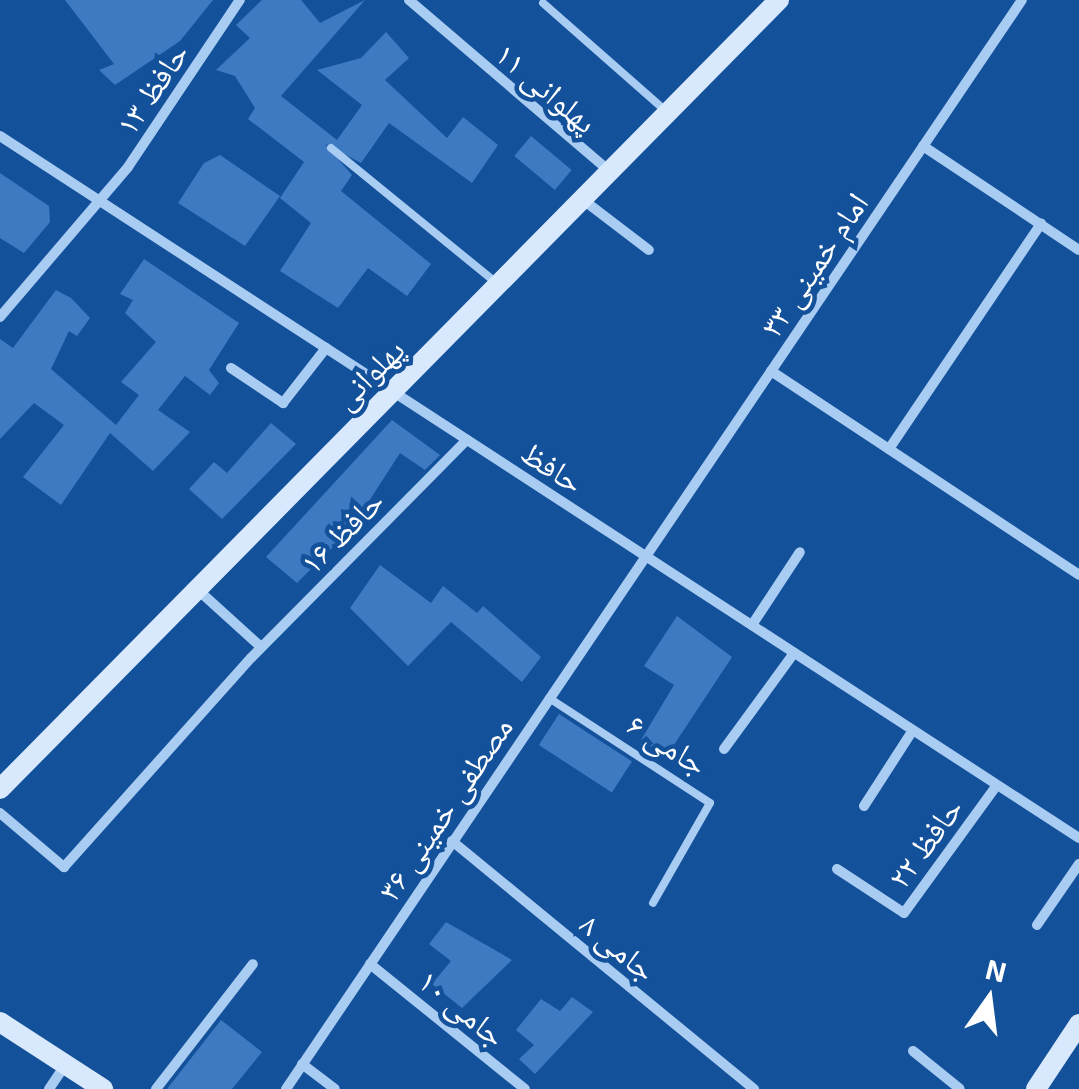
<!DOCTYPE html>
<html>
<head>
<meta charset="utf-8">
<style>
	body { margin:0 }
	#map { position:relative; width:1079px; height:1089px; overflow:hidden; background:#14519b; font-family:"Exo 2","Noto Naskh Arabic",sans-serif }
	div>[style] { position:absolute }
	.building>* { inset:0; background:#3d7ac2; transform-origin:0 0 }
	.lane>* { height:8px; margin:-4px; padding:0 4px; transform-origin:4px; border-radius:4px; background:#a9ccf3 }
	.street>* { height:10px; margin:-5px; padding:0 5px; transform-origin:5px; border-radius:5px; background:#a9ccf3 }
	.secondary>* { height:20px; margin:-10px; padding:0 10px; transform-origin:10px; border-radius:10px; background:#d9e9fd }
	span { translate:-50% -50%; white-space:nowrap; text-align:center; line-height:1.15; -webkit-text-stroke:9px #14519b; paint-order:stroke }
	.street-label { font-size:32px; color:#fff }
	.north { position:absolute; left:939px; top:949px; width:100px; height:100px; -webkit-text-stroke:8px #14519b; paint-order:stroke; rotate:14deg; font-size:28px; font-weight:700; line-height:40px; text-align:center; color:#fff }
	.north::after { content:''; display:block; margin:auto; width:35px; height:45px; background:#fff; clip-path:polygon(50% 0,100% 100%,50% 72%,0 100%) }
</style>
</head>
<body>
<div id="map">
	<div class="building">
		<i style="clip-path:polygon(65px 0,213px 0,180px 41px,115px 85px,99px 70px,114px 64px)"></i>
		<i style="clip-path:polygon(262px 0,301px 0,320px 23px,365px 0,281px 96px,337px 140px,362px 105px,317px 70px,361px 58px,386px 32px,409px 58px,385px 80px,447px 138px,463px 117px,498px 145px,472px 183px,389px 123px,361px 163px,325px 144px,352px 175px,341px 191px,431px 264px,407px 296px,368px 268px,338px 308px,280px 271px,311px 223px,280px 198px,304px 162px,248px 119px,255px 108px,235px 76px,216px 70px,250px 38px,236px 25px)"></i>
		<i style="left:531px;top:136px;width:53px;height:26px;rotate:40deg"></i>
		<i style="clip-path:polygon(220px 155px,280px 196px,245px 246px,178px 203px,204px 163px)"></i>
		<i style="clip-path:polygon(0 173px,49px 206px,50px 222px,24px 253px,0 238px)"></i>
		<i style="clip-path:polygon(144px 259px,239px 323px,209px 370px,219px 383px,210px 395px,185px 376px,158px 410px,190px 432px,153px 471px,110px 433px,61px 505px,23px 477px,64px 425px,34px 403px,0 439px,0 339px,13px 348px,56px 290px,71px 298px,90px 318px,77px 336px,69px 331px,51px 369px,116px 425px,139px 395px,121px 382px,156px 342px,125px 313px,133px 300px,120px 294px)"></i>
		<i style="clip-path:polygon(392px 420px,440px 455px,425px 470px,400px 453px,351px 529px,297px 583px,266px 557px)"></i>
		<i style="clip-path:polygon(271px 423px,296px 444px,222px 519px,189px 489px,214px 462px,227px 473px)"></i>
		<i style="clip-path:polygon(380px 565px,431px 603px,443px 586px,477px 613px,483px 606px,541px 657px,522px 682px,451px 622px,408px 666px,350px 608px)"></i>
		<i style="clip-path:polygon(677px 616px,732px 657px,666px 757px,641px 740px,674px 685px,644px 666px)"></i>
		<i style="left:559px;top:714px;width:87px;height:37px;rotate:33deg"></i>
		<i style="clip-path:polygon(446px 922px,512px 960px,462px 1008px,432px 984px,451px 961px,429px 944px)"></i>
		<i style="clip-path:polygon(572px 997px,593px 1012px,535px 1074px,519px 1059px,534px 1045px,516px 1030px,541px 999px,560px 1011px)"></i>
		<i style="clip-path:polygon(221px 1020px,262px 1052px,232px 1089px,167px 1089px)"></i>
	</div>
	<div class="lane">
		<i style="left:543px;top:3px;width:165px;rotate:41.3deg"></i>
		<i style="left:331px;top:148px;width:215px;rotate:39.2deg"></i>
		<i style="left:549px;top:698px;width:192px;rotate:33.1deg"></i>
		<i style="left:710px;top:803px;width:115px;rotate:119.7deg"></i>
	</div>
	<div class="street">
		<i style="left:409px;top:0;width:263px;rotate:40.5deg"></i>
		<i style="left:0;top:136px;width:1287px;rotate:33.05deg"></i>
		<i style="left:923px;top:146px;width:187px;rotate:33.7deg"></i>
		<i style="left:582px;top:199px;width:84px;rotate:37.3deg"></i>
		<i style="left:0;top:317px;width:197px;rotate:-49.5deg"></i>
		<i style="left:128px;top:167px;width:201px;rotate:-56.2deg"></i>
		<i style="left:231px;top:368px;width:63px;rotate:33.9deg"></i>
		<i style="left:283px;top:403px;width:70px;rotate:-52deg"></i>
		<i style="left:771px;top:371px;width:369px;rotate:33.5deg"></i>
		<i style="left:889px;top:449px;width:272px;rotate:-56deg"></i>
		<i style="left:197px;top:589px;width:86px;rotate:42.2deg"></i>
		<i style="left:752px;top:625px;width:87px;rotate:-56.7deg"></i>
		<i style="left:724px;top:749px;width:119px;rotate:-53.9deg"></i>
		<i style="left:864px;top:806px;width:90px;rotate:-57.2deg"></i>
		<i style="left:0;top:813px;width:84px;rotate:40.2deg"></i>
		<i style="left:64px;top:867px;width:280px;rotate:-48.2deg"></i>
		<i style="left:251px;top:658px;width:307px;rotate:-45.3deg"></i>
		<i style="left:452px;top:841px;width:391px;rotate:39.4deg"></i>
		<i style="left:837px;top:869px;width:80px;rotate:33.3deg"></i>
		<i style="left:904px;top:913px;width:158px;rotate:-54deg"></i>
		<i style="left:1037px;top:925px;width:74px;rotate:-55.5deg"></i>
		<i style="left:370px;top:964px;width:199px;rotate:38.9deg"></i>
		<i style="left:913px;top:1051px;width:60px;rotate:39deg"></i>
		<i style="left:302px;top:1064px;width:41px;rotate:37.1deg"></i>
		<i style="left:49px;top:1089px;width:29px;rotate:-56deg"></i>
		<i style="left:156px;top:1089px;width:158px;rotate:-52.2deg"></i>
		<i style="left:286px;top:1089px;width:1314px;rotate:-55.95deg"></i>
	</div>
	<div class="secondary">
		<i style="left:0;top:789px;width:1109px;rotate:-45.37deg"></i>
		<i style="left:0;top:1022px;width:123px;rotate:33deg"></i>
		<i style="left:1036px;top:1089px;width:78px;rotate:-56.5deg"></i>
	</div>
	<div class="street-label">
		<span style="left:547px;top:87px;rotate:40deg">پهلوانی ۱۱</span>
		<span style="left:151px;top:88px;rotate:-56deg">حافظ ۱۳</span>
		<span style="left:813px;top:264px;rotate:-56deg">امام خمینی ۳۳</span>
		<span style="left:368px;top:373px;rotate:-45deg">پهلوانی</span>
		<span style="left:553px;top:466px;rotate:33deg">حافظ</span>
		<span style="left:341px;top:531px;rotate:-45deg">حافظ ۱۶</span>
		<span style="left:668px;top:743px;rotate:32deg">جامی ۶</span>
		<span style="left:444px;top:808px;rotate:-56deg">مصطفی خمینی ۳۶</span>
		<span style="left:924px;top:842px;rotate:-54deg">حافظ ۲۲</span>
		<span style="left:619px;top:946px;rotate:39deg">جامی ۸</span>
		<span style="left:463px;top:1007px;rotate:39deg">جامی ۱۰</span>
	</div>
	<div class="north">N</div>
</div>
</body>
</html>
